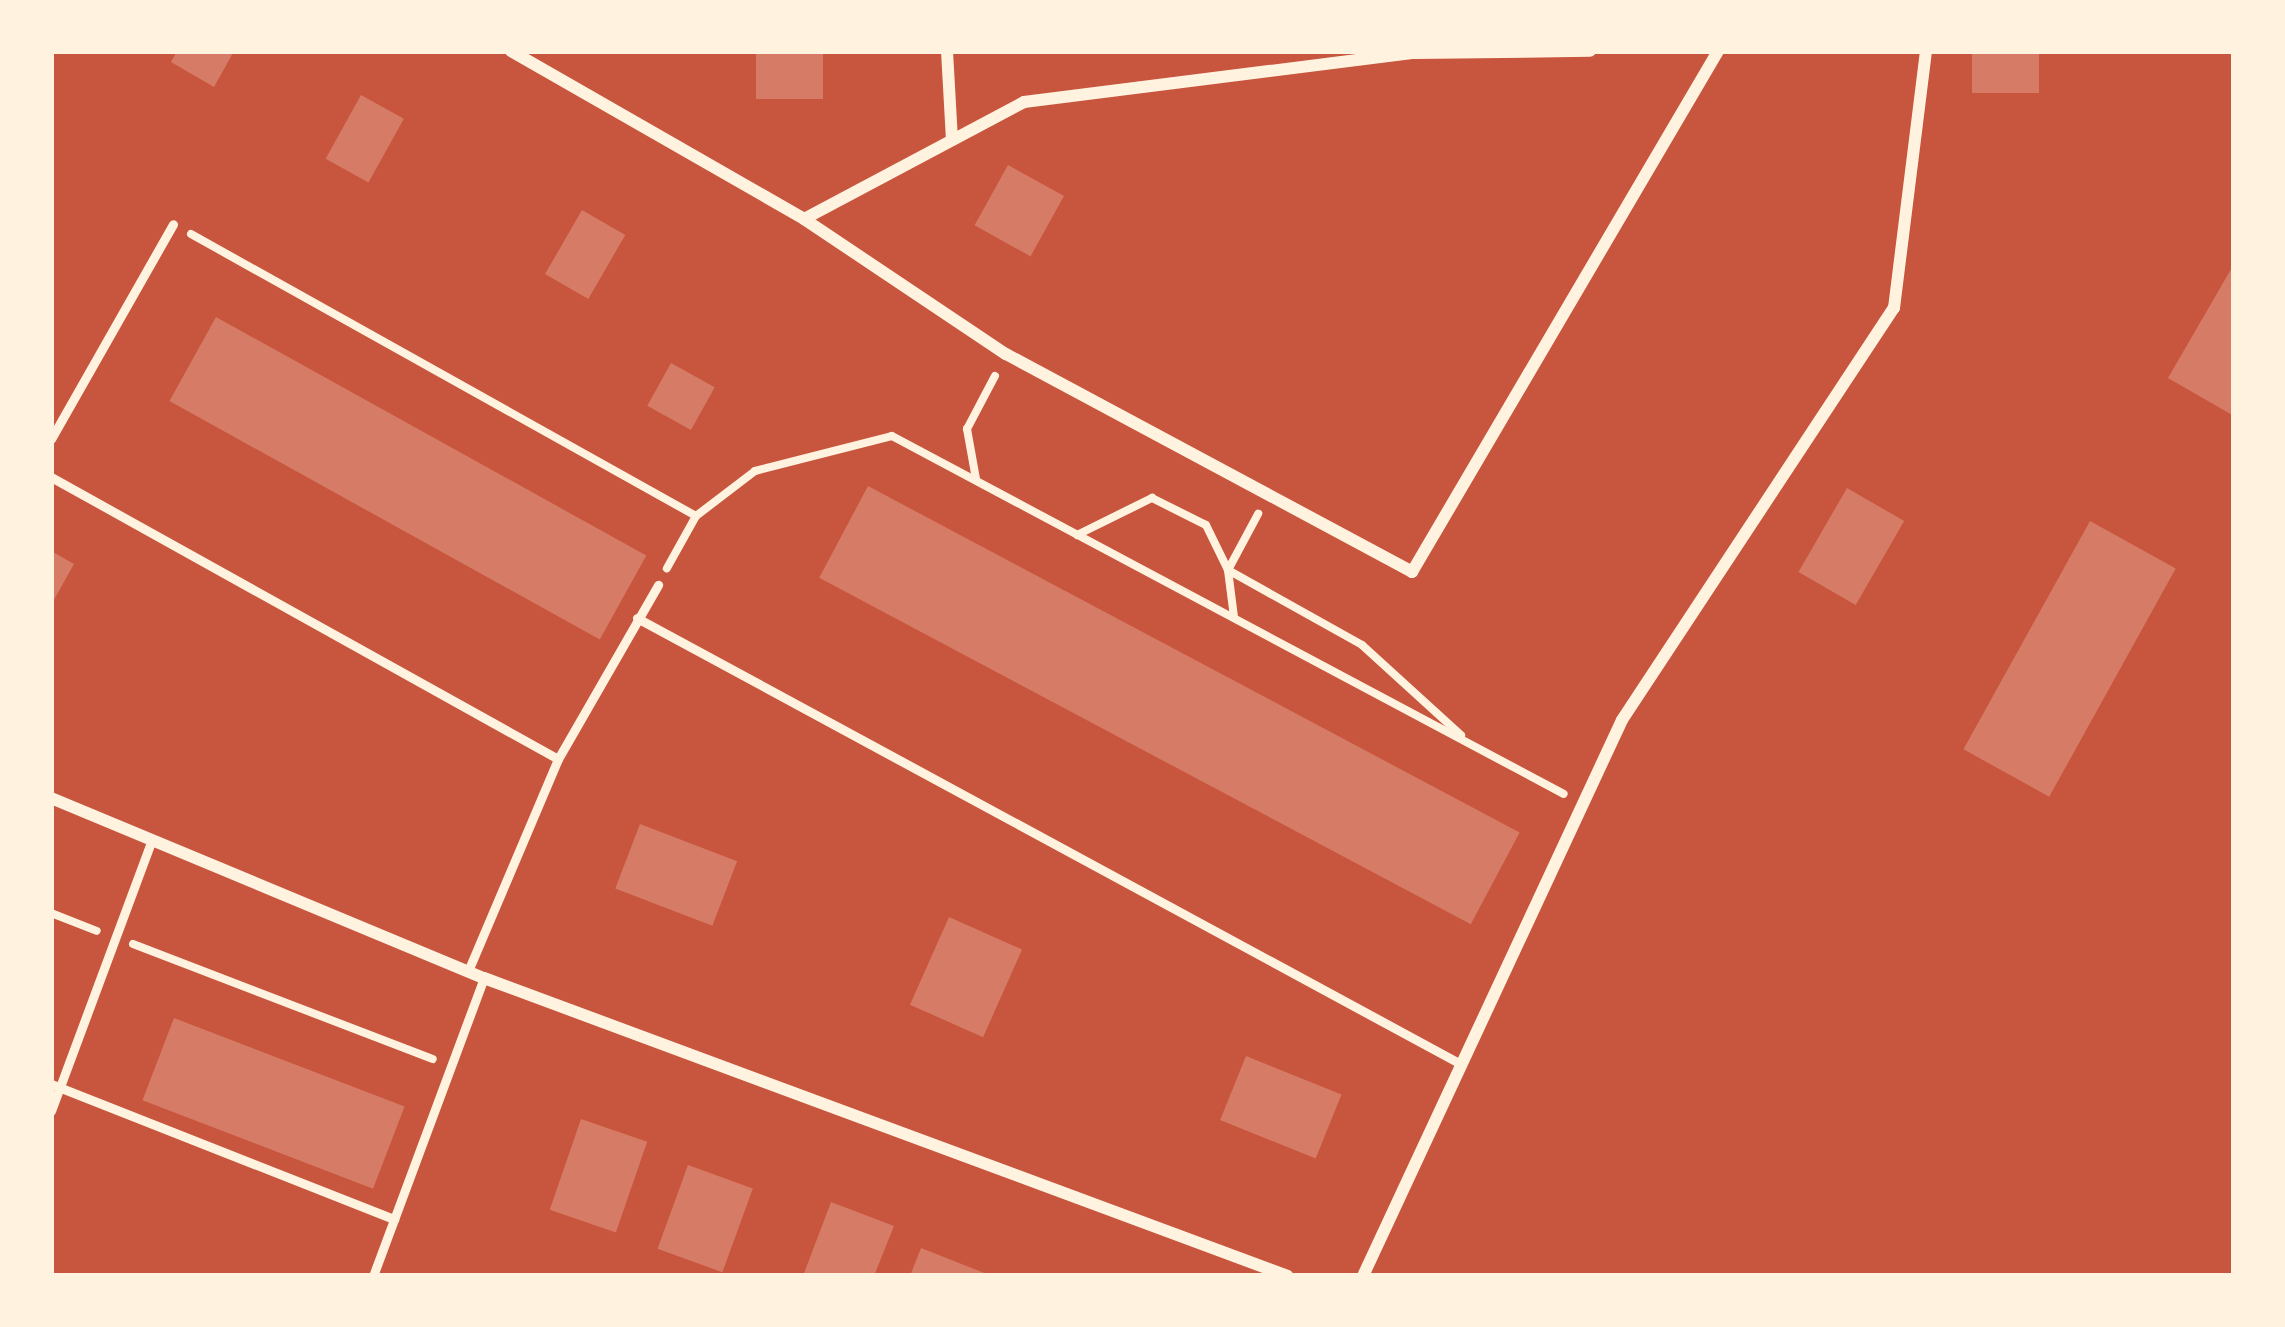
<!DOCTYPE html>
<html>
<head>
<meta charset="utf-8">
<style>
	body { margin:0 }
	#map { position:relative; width:2285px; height:1327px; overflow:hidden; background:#c8553d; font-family:"Noto Sans",sans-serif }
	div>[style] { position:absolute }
	.building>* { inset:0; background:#d67c66; transform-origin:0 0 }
	.path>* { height:8px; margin:-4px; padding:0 4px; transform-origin:4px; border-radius:4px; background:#fff3e0 }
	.service>* { height:9px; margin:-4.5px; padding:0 4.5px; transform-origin:4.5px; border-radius:4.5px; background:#fff3e0 }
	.minor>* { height:12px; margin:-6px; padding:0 6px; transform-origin:6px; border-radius:6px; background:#fff3e0 }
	span { translate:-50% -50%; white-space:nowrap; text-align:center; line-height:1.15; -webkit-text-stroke:9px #fff3e0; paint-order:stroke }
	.frame { position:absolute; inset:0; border:54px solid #fff3e0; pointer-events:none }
</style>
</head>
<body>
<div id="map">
	<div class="building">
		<i style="clip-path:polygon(177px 51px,234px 51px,214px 87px,171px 62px)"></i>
		<i style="left:756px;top:51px;width:67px;height:48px"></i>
		<i style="left:1972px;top:51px;width:67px;height:42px"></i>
		<i style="left:361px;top:95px;width:49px;height:73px;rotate:29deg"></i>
		<i style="left:1008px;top:165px;width:64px;height:69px;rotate:29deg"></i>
		<i style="left:582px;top:210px;width:50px;height:74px;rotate:30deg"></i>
		<i style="clip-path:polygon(2234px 264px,2234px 416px,2168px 378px)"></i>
		<i style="left:216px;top:317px;width:492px;height:96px;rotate:29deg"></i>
		<i style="left:671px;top:363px;width:50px;height:49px;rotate:29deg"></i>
		<i style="left:868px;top:486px;width:738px;height:104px;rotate:28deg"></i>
		<i style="left:1847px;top:488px;width:66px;height:97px;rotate:30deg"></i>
		<i style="left:2090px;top:521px;width:98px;height:261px;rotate:29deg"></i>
		<i style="clip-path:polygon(51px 551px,74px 564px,51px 605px)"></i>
		<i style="left:640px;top:824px;width:104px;height:69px;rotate:21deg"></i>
		<i style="left:949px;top:917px;width:80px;height:96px;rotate:24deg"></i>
		<i style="left:174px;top:1018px;width:247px;height:88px;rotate:21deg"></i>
		<i style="left:1246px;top:1056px;width:103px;height:69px;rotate:22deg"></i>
		<i style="left:581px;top:1119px;width:70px;height:96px;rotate:19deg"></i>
		<i style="left:688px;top:1165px;width:69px;height:89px;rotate:20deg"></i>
		<i style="clip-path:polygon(831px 1202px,894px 1226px,874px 1276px,803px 1276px)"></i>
		<i style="clip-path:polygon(921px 1248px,992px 1276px,910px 1276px)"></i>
	</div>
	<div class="path">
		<i style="left:191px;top:234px;width:578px;rotate:29.18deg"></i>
		<i style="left:696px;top:516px;width:60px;rotate:119.1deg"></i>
		<i style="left:976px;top:479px;width:51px;rotate:-100.2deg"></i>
		<i style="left:967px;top:429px;width:60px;rotate:-62.2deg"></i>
		<i style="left:696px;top:516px;width:74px;rotate:-37.3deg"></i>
		<i style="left:755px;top:471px;width:141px;rotate:-14.3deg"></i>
		<i style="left:892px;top:436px;width:761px;rotate:28.05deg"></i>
		<i style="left:1077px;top:535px;width:84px;rotate:-26.3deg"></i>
		<i style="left:1152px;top:498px;width:60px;rotate:26.6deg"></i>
		<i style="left:1206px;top:525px;width:50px;rotate:63.9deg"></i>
		<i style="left:1228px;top:570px;width:154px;rotate:29.2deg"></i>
		<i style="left:1362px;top:645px;width:134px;rotate:42.3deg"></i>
		<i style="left:1234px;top:617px;width:47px;rotate:-97.3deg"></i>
		<i style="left:1228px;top:570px;width:64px;rotate:-61.8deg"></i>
		<i style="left:51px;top:913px;width:49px;rotate:21.4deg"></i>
		<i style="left:133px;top:944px;width:321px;rotate:21deg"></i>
	</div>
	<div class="service">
		<i style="left:51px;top:439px;width:247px;rotate:-60.4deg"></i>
		<i style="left:51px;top:477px;width:580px;rotate:29.08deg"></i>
		<i style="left:558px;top:759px;width:230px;rotate:113deg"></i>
		<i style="left:637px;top:618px;width:937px;rotate:28.43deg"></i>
		<i style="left:558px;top:759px;width:201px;rotate:-60.1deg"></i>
		<i style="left:51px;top:1084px;width:369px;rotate:21.5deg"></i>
		<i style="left:51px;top:1111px;width:287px;rotate:-69.6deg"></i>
		<i style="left:373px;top:1276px;width:318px;rotate:-69.6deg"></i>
	</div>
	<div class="minor">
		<i style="left:511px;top:51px;width:338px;rotate:29.8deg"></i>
		<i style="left:804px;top:219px;width:243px;rotate:33.8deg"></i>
		<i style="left:1006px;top:354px;width:461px;rotate:28.2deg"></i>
		<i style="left:1412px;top:572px;width:604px;rotate:-59.57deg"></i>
		<i style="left:947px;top:51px;width:89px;rotate:86.8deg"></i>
		<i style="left:804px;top:219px;width:249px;rotate:-28deg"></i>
		<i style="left:1024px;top:102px;width:393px;rotate:-7.2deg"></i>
		<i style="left:1414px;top:53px;width:176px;rotate:-0.7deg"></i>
		<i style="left:51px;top:798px;width:469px;rotate:22.6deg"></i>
		<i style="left:484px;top:978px;width:857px;rotate:20.34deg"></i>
		<i style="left:1363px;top:1276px;width:613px;rotate:-65.02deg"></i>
		<i style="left:1622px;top:720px;width:494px;rotate:-56.6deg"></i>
		<i style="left:1894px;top:308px;width:259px;rotate:-82.9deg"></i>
	</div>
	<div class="frame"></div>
</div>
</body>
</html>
